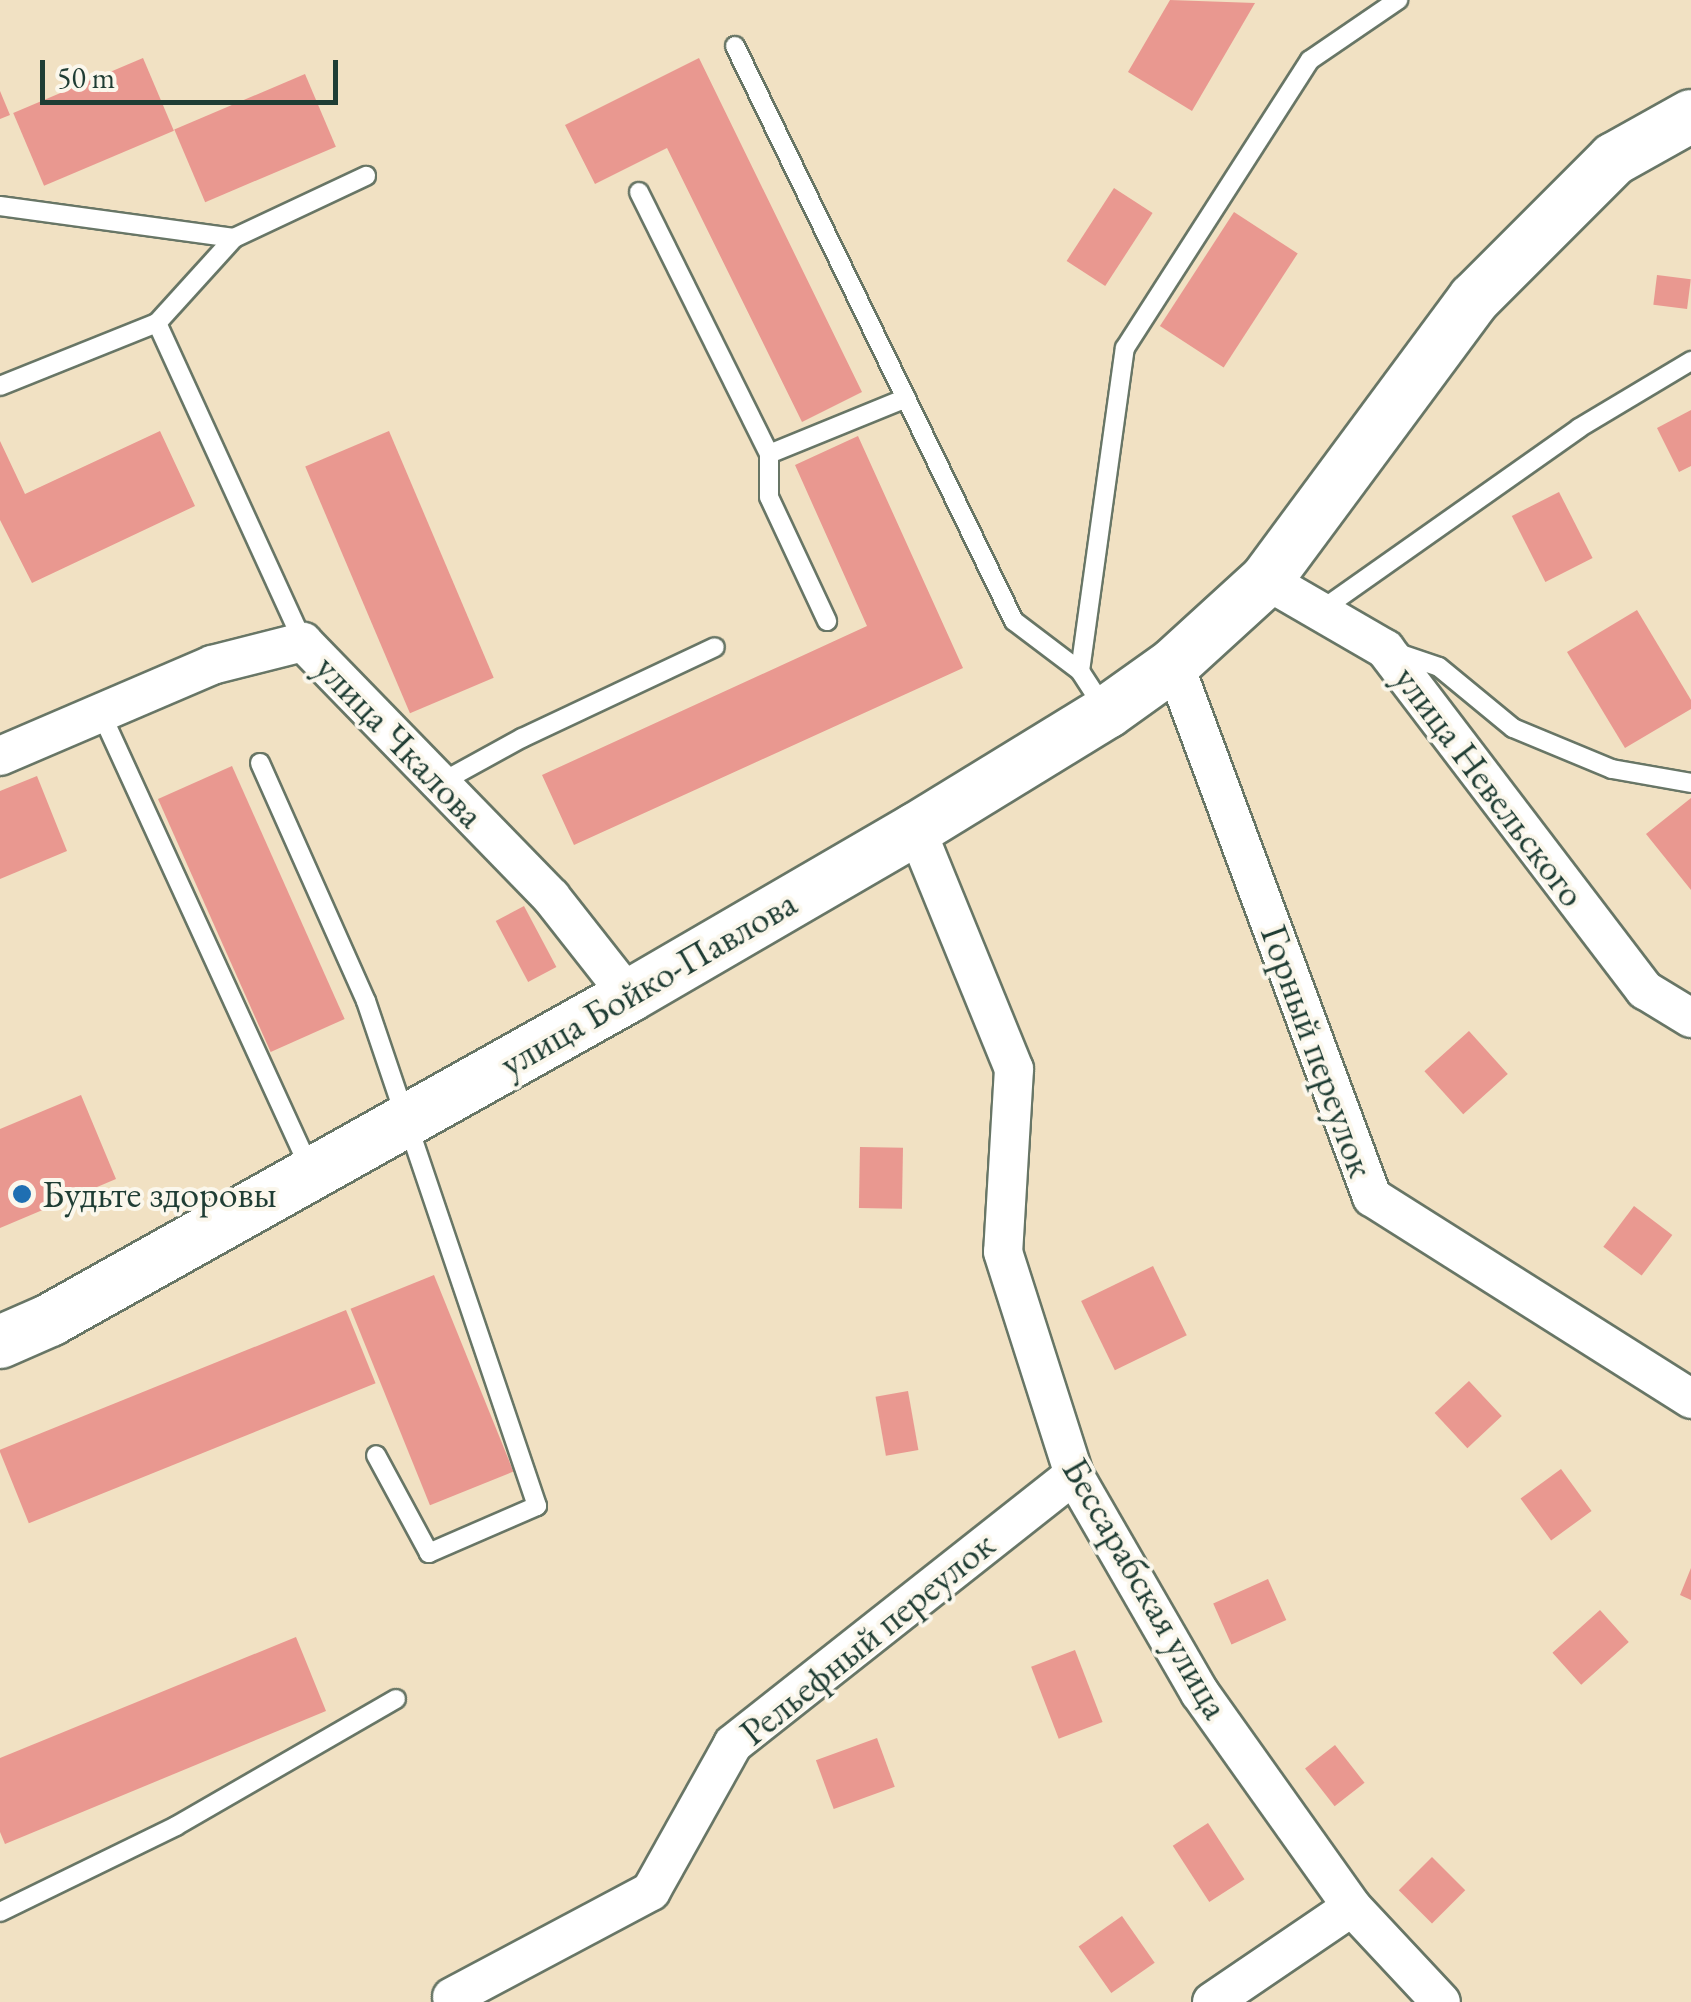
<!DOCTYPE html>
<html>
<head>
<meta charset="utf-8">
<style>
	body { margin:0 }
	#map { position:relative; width:1691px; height:2002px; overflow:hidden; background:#f1e1c3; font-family:"EB Garamond",serif }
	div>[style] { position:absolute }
	.building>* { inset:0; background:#e99890; transform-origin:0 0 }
	.roads { filter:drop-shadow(2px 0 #687666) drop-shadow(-2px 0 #687666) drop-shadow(0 2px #687666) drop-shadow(0 -2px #687666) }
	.service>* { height:18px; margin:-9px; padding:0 9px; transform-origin:9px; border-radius:9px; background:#fff }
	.minor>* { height:38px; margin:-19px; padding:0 19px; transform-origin:19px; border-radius:19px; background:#fff }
	.secondary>* { height:52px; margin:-26px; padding:0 26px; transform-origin:26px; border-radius:26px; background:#fff }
	.dots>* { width:28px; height:28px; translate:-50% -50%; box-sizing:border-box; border:5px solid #fbf7ec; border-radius:50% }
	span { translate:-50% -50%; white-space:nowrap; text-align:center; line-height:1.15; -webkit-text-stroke:8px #fbf7ec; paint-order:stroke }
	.street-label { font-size:38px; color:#1f3d34 }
	.poi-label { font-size:38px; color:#1f3d34 }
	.left { translate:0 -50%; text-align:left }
	.scale { position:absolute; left:40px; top:60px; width:298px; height:45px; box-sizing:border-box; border:5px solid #1f3d34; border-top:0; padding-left:12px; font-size:30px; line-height:35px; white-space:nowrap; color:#1f3d34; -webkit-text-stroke:8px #fbf7ec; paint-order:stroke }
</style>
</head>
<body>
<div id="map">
	<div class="building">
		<i style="clip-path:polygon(1170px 0,1255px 3px,1192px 111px,1128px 72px)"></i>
		<i style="left:143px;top:58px;width:79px;height:141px;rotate:67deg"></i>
		<i style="clip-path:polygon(699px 58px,862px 392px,802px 422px,667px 148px,595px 184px,565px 125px)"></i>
		<i style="left:305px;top:74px;width:79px;height:142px;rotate:67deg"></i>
		<i style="clip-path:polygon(0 91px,10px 115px,0 119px)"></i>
		<i style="left:1114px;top:188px;width:46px;height:87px;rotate:33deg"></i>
		<i style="left:1234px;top:212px;width:76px;height:136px;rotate:33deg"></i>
		<i style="left:1657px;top:275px;width:34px;height:30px;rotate:7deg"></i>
		<i style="clip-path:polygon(1691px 410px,1691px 466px,1679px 472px,1657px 428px)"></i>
		<i style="clip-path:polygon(160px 431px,195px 506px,32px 583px,0 520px,0 441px,25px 494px)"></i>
		<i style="left:389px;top:431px;width:268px;height:91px;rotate:67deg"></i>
		<i style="clip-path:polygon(858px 436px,963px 668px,574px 845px,542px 775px,867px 626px,795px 465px)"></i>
		<i style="left:1559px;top:492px;width:74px;height:53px;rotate:63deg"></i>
		<i style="clip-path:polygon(1637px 610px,1691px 700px,1691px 709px,1625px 748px,1567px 652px)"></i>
		<i style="left:232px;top:766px;width:277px;height:81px;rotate:66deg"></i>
		<i style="clip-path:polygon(37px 776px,67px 851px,0 879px,0 791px)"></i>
		<i style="clip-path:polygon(1691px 798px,1691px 890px,1646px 834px)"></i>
		<i style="left:524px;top:906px;width:69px;height:32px;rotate:62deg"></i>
		<i style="left:1469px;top:1031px;width:58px;height:60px;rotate:48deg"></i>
		<i style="clip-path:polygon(81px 1095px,116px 1179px,0 1228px,0 1129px)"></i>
		<i style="left:860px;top:1147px;width:43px;height:61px;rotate:1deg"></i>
		<i style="left:1634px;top:1206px;width:48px;height:51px;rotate:37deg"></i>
		<i style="left:1153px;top:1266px;width:77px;height:80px;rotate:64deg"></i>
		<i style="left:434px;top:1275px;width:212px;height:90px;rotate:68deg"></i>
		<i style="left:346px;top:1310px;width:79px;height:374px;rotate:68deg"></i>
		<i style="left:1469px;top:1381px;width:48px;height:47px;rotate:47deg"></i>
		<i style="left:908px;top:1391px;width:60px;height:33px;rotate:80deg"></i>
		<i style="left:1561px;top:1469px;width:52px;height:50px;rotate:54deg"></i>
		<i style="clip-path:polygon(1691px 1568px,1691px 1600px,1680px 1595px)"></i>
		<i style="left:1268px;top:1579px;width:45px;height:60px;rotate:66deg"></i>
		<i style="left:1600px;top:1610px;width:43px;height:64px;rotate:48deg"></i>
		<i style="clip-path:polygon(296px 1637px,326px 1711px,5px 1844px,0 1832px,0 1758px)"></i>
		<i style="left:1075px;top:1650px;width:77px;height:47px;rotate:69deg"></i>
		<i style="left:877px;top:1738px;width:52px;height:65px;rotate:70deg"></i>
		<i style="left:1335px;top:1745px;width:48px;height:38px;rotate:52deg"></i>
		<i style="left:1208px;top:1823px;width:67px;height:42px;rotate:57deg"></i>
		<i style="left:1432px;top:1857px;width:47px;height:47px;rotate:45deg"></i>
		<i style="left:1122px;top:1916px;width:57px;height:53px;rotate:55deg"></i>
	</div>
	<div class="roads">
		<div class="service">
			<i style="left:735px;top:46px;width:639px;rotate:64.12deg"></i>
			<i style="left:1014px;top:621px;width:83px;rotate:37.1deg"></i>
			<i style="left:639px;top:192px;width:292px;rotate:63.6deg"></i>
			<i style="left:769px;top:454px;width:148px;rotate:-22.2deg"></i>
			<i style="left:0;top:206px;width:236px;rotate:7.8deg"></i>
			<i style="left:234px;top:238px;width:146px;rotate:-25.2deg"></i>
			<i style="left:157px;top:323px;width:115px;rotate:-47.8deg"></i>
			<i style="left:0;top:386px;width:169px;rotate:-21.9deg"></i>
			<i style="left:157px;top:323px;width:351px;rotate:65.4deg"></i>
			<i style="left:769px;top:454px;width:43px;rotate:90deg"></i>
			<i style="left:769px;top:497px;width:137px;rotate:64.9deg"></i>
			<i style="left:1320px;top:611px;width:317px;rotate:-35.2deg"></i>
			<i style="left:1579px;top:428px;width:131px;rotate:-30.9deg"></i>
			<i style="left:1395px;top:652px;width:46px;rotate:18.8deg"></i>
			<i style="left:1439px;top:667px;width:96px;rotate:39.5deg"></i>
			<i style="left:1513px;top:728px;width:107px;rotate:22.5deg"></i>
			<i style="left:1612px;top:769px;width:80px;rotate:10deg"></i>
			<i style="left:1104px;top:708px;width:44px;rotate:-123deg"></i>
			<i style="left:1080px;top:671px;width:326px;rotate:-82.1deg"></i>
			<i style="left:1125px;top:348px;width:342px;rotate:-57.3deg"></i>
			<i style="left:1310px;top:60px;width:107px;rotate:-34.3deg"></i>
			<i style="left:101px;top:713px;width:504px;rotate:65.37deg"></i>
			<i style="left:260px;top:763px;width:261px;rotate:66deg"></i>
			<i style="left:366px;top:1001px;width:533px;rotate:71.29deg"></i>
			<i style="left:537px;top:1506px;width:118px;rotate:156.5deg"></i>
			<i style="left:429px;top:1553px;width:111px;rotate:-118.4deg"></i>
			<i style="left:440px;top:783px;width:94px;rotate:-28.8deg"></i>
			<i style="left:522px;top:738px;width:213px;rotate:-25.2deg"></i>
			<i style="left:0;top:1912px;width:196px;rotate:-26deg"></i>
			<i style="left:176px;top:1826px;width:254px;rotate:-30deg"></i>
		</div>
		<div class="minor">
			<i style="left:1266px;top:580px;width:138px;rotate:30.1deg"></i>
			<i style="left:1385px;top:649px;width:429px;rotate:52.7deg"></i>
			<i style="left:1645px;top:990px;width:54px;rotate:31.3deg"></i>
			<i style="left:1174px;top:664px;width:569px;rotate:69.62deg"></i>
			<i style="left:1372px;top:1197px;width:378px;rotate:32.3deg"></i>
			<i style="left:0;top:756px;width:231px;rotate:-23.2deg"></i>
			<i style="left:212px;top:665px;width:94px;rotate:-14.2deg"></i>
			<i style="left:303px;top:642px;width:356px;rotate:45.8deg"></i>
			<i style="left:551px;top:897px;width:126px;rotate:51.8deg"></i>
			<i style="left:916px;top:829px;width:259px;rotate:67.8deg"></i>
			<i style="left:1014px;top:1069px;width:183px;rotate:93.4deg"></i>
			<i style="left:1003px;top:1252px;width:234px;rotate:72.3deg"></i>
			<i style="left:1074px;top:1475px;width:252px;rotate:60deg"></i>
			<i style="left:1200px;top:1693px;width:262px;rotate:54.6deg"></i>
			<i style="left:1352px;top:1907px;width:130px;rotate:46.9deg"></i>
			<i style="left:452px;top:1997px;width:225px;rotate:-28deg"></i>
			<i style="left:651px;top:1891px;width:168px;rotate:-60.8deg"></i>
			<i style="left:733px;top:1744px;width:434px;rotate:-38.3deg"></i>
			<i style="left:1212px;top:2002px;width:169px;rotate:-34.2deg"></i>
		</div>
		<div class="secondary">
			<i style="left:0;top:1342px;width:55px;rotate:-23.7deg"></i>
			<i style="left:50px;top:1320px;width:663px;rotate:-29.23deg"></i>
			<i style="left:629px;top:996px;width:332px;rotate:-30.2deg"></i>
			<i style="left:916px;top:829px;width:224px;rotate:-31.5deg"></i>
			<i style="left:1107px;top:712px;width:82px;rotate:-35.6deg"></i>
			<i style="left:1174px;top:664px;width:125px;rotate:-42.4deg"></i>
			<i style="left:1266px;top:580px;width:350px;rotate:-53.5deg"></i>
			<i style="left:1474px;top:299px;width:198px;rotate:-45deg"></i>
			<i style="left:1614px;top:159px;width:88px;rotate:-29.2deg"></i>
		</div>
	</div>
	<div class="dots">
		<i style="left:22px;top:1194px;background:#1f6fb2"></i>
	</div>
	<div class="street-label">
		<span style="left:400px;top:741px;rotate:46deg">улица Чкалова</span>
		<span style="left:1490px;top:786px;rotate:53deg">улица Невельского</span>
		<span style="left:648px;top:983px;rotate:-30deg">улица Бойко-Павлова</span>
		<span style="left:1318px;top:1051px;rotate:70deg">Горный переулок</span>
		<span style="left:1146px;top:1588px;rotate:60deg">Бессарабская улица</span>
		<span style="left:867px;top:1638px;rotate:-39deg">Рельефный переулок</span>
	</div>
	<div class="poi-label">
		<span class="left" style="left:42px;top:1194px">Будьте здоровы</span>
	</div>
	<div class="scale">50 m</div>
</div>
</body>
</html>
